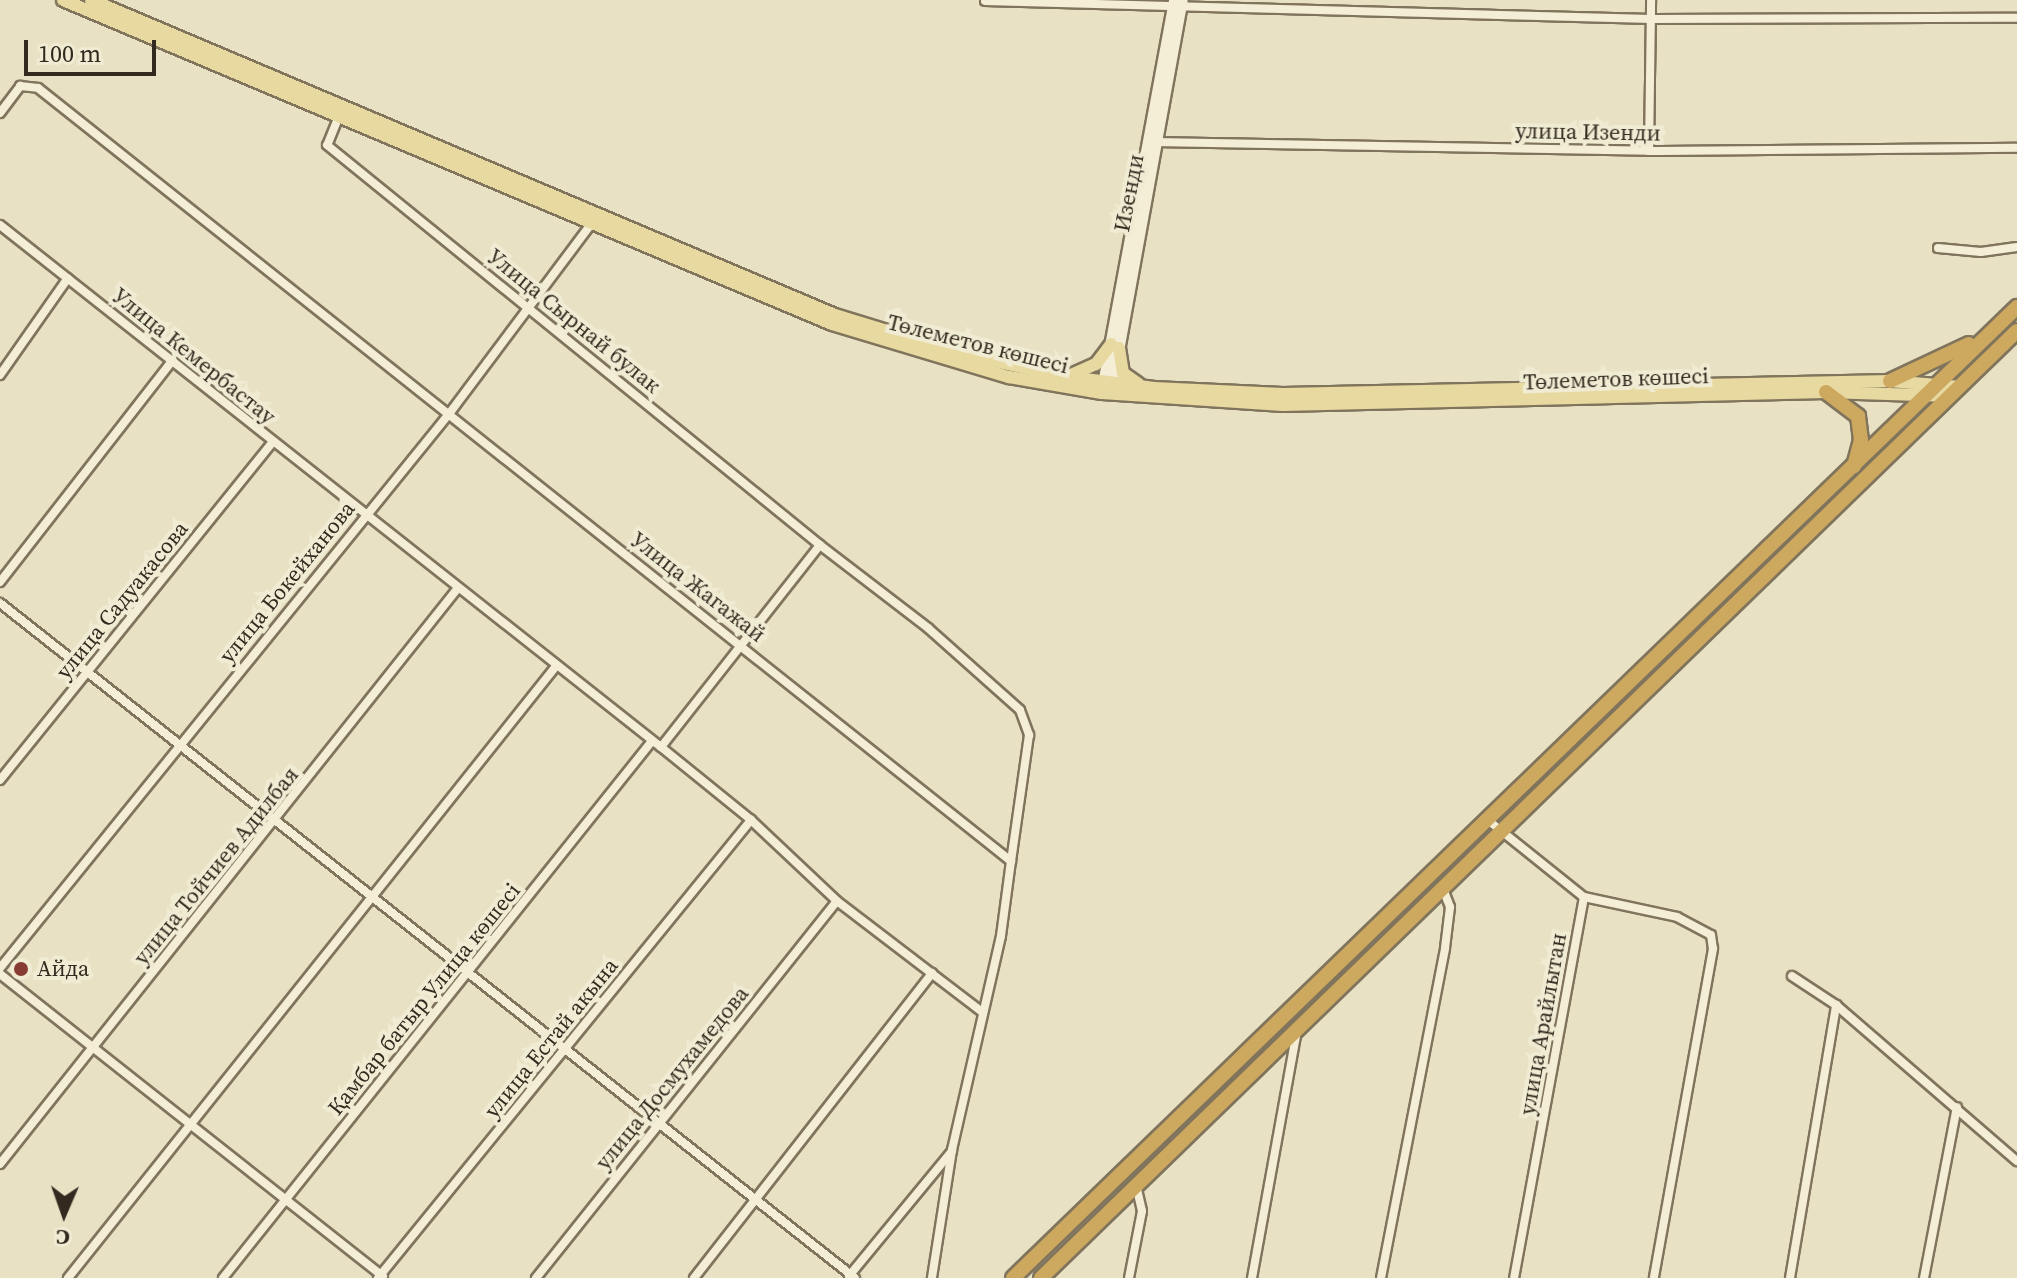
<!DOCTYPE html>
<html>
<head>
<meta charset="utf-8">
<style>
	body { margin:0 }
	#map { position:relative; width:2017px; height:1278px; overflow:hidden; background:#e8e1c4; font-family:"Source Serif 4",serif }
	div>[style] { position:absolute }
	.roads { filter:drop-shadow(2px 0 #80745d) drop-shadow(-2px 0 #80745d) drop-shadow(0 2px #80745d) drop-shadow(0 -2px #80745d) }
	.street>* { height:8px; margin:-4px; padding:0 4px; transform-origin:4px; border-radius:4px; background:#f4eed6 }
	.secondary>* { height:11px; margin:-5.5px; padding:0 5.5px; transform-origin:5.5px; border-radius:5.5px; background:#f4eed6 }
	.primary>* { height:12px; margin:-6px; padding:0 6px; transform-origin:6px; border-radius:6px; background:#e7d9a0 }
	.highway>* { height:14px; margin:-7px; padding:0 7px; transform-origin:7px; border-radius:7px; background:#cda95f }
	.dots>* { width:22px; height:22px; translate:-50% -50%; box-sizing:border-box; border:4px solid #f0ebd3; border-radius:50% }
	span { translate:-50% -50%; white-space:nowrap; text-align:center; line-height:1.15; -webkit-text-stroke:8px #f0ebd3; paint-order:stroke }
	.street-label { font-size:22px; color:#322a1f }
	.poi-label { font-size:22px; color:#322a1f }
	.left { translate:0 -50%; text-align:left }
	.north { position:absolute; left:24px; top:1174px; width:80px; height:80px; -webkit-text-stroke:6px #f0ebd3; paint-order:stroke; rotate:182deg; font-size:22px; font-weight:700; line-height:32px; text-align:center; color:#322a1f }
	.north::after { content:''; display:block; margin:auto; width:28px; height:36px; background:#322a1f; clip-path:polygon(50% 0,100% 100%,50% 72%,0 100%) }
	.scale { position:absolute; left:24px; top:40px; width:132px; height:36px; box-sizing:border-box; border:4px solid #322a1f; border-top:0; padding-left:10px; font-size:24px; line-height:28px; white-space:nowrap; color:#322a1f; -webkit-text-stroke:6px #f0ebd3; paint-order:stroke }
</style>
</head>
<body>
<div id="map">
	<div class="roads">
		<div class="street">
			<i style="left:985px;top:1px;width:667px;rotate:1.55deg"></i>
			<i style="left:1652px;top:19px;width:365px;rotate:-0.2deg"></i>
			<i style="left:0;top:113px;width:34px;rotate:-53deg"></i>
			<i style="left:20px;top:86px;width:18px;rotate:6deg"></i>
			<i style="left:38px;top:88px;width:1243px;rotate:38.47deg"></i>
			<i style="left:1011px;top:861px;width:76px;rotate:97.6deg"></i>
			<i style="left:1001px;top:936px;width:220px;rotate:102.9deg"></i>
			<i style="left:952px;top:1150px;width:130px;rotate:98.9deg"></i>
			<i style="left:339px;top:116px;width:31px;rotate:112deg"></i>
			<i style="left:327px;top:145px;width:635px;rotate:39.05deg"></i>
			<i style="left:1154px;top:142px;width:495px;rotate:1deg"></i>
			<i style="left:1649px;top:151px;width:368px;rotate:-0.5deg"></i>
			<i style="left:1649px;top:151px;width:151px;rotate:-89.2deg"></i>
			<i style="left:0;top:225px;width:842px;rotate:38.3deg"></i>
			<i style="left:661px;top:747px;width:116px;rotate:39deg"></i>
			<i style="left:751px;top:820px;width:118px;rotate:43.3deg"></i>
			<i style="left:837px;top:901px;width:181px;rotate:37.4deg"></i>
			<i style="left:1938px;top:248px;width:43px;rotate:5.3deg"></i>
			<i style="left:1981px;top:252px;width:36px;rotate:-8deg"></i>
			<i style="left:0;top:375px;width:118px;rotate:-55deg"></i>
			<i style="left:0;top:582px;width:281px;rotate:-52.1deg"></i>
			<i style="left:0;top:603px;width:1089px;rotate:38.29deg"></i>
			<i style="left:661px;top:747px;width:257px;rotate:-51.8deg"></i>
			<i style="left:820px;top:545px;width:136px;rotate:37.5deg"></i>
			<i style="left:928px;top:628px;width:123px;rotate:41.7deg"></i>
			<i style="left:1020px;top:710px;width:27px;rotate:70deg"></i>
			<i style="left:1029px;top:735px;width:127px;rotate:98.1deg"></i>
			<i style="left:0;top:780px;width:433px;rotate:-51.1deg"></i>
			<i style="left:1489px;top:821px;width:122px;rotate:38.7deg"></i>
			<i style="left:1584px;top:897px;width:387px;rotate:100.4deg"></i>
			<i style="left:1584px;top:897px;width:95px;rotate:12.1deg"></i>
			<i style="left:1677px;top:917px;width:38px;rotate:28deg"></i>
			<i style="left:1711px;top:935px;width:14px;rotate:82deg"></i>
			<i style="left:1713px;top:949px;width:334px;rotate:100.2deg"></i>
			<i style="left:0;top:968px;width:713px;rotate:-50.98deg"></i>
			<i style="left:449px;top:414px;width:242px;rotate:-53.2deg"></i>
			<i style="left:0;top:974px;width:488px;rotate:38.3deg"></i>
			<i style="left:1792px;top:976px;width:53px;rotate:33.4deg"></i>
			<i style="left:1836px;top:1005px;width:239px;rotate:40.8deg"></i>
			<i style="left:0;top:1164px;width:734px;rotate:-51.52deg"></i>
			<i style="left:849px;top:1276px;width:162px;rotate:-50.5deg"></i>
			<i style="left:68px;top:1278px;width:784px;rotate:-51.42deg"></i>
			<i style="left:223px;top:1278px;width:687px;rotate:-51.38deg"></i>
			<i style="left:378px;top:1278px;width:591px;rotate:-50.84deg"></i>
			<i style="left:536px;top:1278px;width:482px;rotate:-51.4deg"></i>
			<i style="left:694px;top:1278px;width:387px;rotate:-52deg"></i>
			<i style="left:1129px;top:1278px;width:68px;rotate:-79deg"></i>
			<i style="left:1142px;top:1211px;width:27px;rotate:-103deg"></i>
			<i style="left:1252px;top:1278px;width:251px;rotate:-79.7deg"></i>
			<i style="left:1381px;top:1278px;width:336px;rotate:-79deg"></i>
			<i style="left:1445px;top:948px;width:41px;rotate:-83deg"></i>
			<i style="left:1450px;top:907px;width:19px;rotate:-111deg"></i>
			<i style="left:1790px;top:1278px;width:277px;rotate:-80.4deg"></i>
			<i style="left:1924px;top:1278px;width:174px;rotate:-79.1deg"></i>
		</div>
		<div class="secondary">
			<i style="left:1102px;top:389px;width:396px;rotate:-79.5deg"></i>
			<i style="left:1111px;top:389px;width:395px;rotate:-79.7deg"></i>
		</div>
		<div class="primary">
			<i style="left:63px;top:0;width:834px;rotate:22.85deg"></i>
			<i style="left:832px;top:324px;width:185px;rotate:16.7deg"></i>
			<i style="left:1009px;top:377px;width:94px;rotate:9.8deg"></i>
			<i style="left:1102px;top:393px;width:181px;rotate:3.8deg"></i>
			<i style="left:1283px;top:405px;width:543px;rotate:-1.37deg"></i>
			<i style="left:1826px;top:392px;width:124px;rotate:1.8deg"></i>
			<i style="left:91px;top:0;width:808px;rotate:22.95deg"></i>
			<i style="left:835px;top:315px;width:133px;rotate:17.1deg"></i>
			<i style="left:962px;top:354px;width:102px;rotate:12.4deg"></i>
			<i style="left:1062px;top:376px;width:93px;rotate:7.4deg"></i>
			<i style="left:1154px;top:388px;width:129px;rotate:2.7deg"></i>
			<i style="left:1283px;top:394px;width:607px;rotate:-1.23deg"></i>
			<i style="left:1890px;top:381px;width:70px;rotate:4.9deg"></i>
			<i style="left:1119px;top:348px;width:25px;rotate:81deg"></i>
			<i style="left:1123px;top:373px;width:19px;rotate:35deg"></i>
			<i style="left:1071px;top:375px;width:27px;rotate:-24deg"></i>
			<i style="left:1096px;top:364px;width:25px;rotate:-53deg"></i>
		</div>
		<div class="highway">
			<i style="left:1890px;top:381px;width:87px;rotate:-25.1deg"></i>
			<i style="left:1826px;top:392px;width:40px;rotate:37deg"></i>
			<i style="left:1858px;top:416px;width:24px;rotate:83deg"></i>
			<i style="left:1861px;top:440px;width:27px;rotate:105deg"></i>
			<i style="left:1013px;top:1278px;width:1397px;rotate:-44.04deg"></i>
			<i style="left:1041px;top:1278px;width:1360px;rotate:-44.14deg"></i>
		</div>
	</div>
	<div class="dots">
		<i style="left:21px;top:969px;background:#883d34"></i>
	</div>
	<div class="street-label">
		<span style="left:1588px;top:132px;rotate:1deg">улица Изенди</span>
		<span style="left:1129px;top:193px;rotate:-79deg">Изенди</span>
		<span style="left:574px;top:321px;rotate:39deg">Улица Сырнай булак</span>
		<span style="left:978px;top:344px;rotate:14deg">Төлеметов көшесі</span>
		<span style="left:194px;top:356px;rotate:39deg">Улица Кемербастау</span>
		<span style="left:1616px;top:379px;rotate:-2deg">Төлеметов көшесі</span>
		<span style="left:287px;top:582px;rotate:-51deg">улица Бокейханова</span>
		<span style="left:698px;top:587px;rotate:38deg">Улица Жагажай</span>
		<span style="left:122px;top:600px;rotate:-51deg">улица Садуакасова</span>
		<span style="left:216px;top:866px;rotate:-51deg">улица Тойчиев Адилбая</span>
		<span style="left:424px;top:999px;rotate:-51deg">Қамбар батыр Улица көшесі</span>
		<span style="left:1543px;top:1024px;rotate:-80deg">улица Арайлытан</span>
		<span style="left:551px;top:1038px;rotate:-51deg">улица Естай акына</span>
		<span style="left:672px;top:1078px;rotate:-51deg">улица Досмухамедова</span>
	</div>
	<div class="poi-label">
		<span class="left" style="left:37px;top:969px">Айда</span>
	</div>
	<div class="north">С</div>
	<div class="scale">100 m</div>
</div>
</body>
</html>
